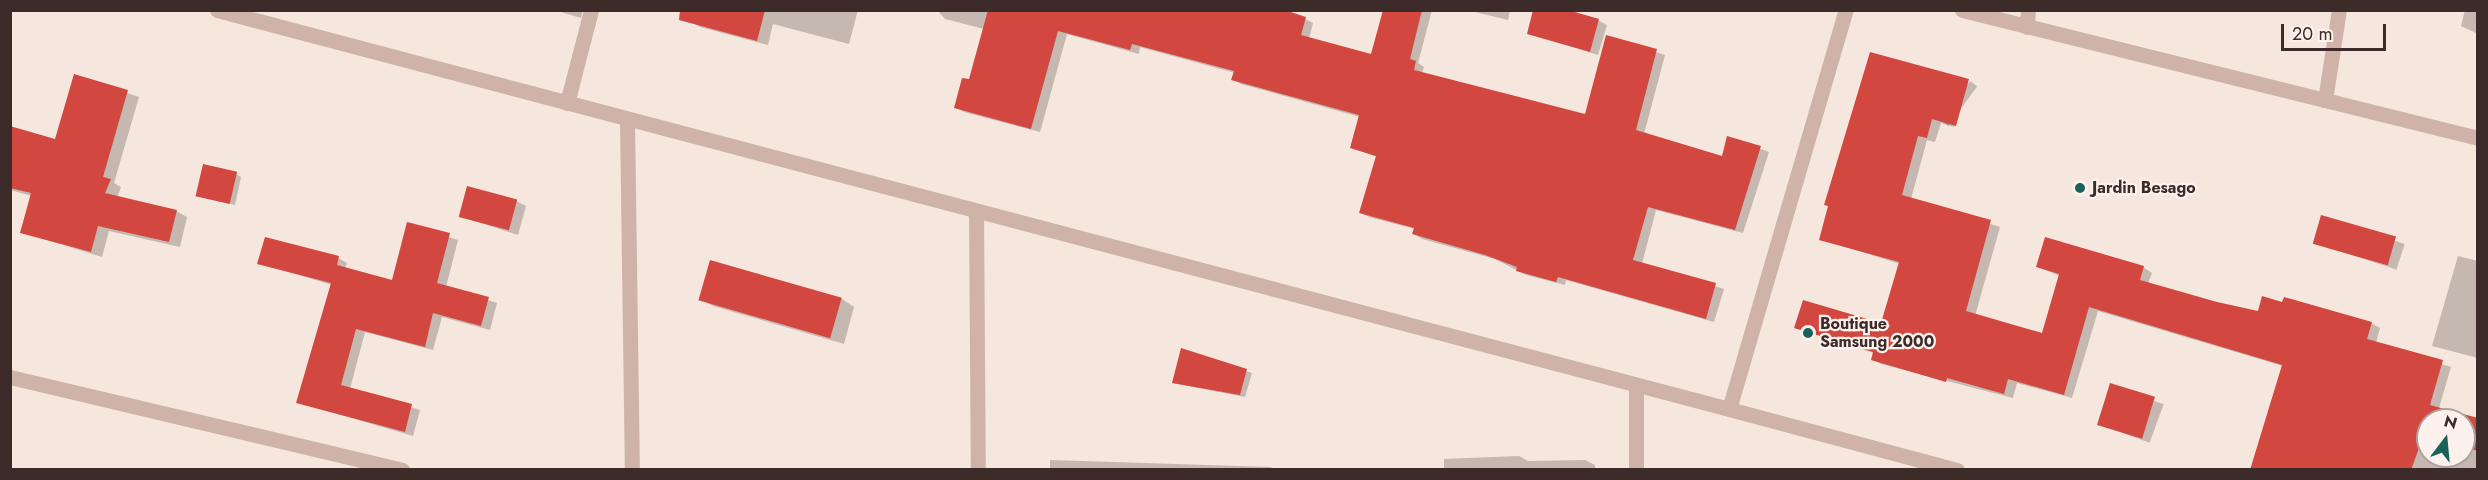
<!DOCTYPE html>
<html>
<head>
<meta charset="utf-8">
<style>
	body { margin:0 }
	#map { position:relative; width:2488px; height:480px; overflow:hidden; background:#f5e6de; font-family:Jost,sans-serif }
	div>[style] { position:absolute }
	.shadow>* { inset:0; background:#0003; transform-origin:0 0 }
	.building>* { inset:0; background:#d2473f; transform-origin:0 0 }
	.minor>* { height:15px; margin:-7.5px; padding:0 7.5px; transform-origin:7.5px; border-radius:7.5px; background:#cfb3a8 }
	.dots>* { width:16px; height:16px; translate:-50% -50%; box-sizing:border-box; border:3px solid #fcf1ec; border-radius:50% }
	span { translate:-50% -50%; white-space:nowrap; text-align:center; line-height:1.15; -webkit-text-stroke:4.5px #fcf1ec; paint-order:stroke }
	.poi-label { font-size:16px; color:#3c2b29; font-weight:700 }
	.left { translate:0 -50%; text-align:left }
	.frame { position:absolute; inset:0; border:12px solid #3c2b29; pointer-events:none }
	.north { position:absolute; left:2416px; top:408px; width:60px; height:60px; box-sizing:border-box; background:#fcf1ec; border:2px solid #afa29e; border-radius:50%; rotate:16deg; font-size:16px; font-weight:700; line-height:24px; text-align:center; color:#3c2b29 }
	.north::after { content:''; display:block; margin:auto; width:21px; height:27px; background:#196259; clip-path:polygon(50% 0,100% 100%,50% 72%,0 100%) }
	.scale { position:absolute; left:2281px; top:24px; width:105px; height:27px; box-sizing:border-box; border:3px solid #3c2b29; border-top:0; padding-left:8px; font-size:18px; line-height:21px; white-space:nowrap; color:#3c2b29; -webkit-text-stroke:4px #fcf1ec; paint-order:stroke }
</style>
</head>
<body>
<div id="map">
	<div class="shadow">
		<i style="clip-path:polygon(554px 10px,583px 10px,581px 18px)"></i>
		<i style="clip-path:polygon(692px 10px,858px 10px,849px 44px,773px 24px,768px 45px,700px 27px,690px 21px)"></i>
		<i style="clip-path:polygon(937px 10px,1288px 10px,1313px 23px,1309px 39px,1372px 56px,1385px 10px,1432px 10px,1418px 63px,1424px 67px,1422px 73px,1586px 116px,1607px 37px,1665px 55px,1644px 134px,1723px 158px,1729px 138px,1769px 152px,1743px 233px,1656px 210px,1642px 264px,1724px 289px,1714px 322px,1566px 280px,1565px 285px,1526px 275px,1495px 259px,1422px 239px,1414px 234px,1415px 229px,1369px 217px,1361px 212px,1377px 157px,1352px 148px,1360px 117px,1241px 84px,1233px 79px,1235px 73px,1140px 47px,1139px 54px,1067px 34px,1040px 132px,964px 112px,956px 107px,970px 81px,984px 29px,945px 19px)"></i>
		<i style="clip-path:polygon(1467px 10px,1510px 10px,1508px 20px)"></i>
		<i style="clip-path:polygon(2465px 10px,2478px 10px,2478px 34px,2461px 26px)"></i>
		<i style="clip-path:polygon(1599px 21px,1607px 25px,1598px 55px,1529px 33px)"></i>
		<i style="clip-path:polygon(75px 76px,139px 97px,114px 183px,121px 187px,117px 198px,176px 211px,187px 217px,180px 247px,109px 231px,102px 257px,22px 232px,32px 196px,10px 190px,10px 127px,56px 141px)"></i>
		<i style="clip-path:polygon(evenodd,1967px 80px,1954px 127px,1941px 123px,1935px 142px,1927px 140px,1911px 199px,2000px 227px,1975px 316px,2043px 335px,2060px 276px,2038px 267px,2143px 267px,2152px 273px,2148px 284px,2216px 304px,2259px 313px,2371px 323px,2380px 328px,2376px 343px,2451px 367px,2439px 408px,2478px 419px,2478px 470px,2259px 470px,2283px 366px,2098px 311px,2072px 398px,2017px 383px,2013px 398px,1881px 364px,1872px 359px,1874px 353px,1796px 328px,1882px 325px,1900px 264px,1821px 239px,1967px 80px,2428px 420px,2464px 420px,2464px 456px,2428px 456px,2428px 420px)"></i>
		<i style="left:1970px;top:81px;width:9px;height:49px;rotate:36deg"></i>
		<i style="clip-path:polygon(236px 174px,241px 177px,235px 205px,197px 195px)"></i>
		<i style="clip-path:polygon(516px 201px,526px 206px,518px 235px,460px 216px)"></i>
		<i style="left:2322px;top:217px;width:87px;height:27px;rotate:18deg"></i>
		<i style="clip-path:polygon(408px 224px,458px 240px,446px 287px,497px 303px,490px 330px,442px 317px,433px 350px,365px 332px,350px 389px,420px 410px,413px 436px,297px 402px,332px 285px,259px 263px,338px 258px,347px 263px,345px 268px,393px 282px)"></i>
		<i style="clip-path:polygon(2458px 256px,2478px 261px,2478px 358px,2432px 346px)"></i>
		<i style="clip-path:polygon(700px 299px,842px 299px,854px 307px,844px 344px,713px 306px)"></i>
		<i style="clip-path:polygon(1182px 350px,1252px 373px,1245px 397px,1173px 383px)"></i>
		<i style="left:2111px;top:385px;width:56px;height:41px;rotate:20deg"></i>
		<i style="clip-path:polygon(1519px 456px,1528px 461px,1585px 460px,1595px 465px,1595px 470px,1444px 470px,1444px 459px)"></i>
		<i style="clip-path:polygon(1050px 460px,1271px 467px,1274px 470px,1050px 470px)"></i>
	</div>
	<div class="building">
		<i style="clip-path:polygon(680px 10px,765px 10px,757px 41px,679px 20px)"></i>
		<i style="clip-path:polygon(988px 10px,1284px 10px,1306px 17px,1301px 35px,1371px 54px,1383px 10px,1422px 10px,1410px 59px,1416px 61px,1414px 70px,1585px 114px,1606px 35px,1657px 49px,1636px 130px,1722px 156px,1727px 136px,1761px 146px,1735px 230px,1648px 207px,1633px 260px,1716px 283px,1706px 319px,1558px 277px,1556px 282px,1516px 271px,1517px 267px,1485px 255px,1412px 234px,1414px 228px,1359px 213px,1376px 156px,1350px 148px,1359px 115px,1231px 80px,1234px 71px,1132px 44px,1130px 50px,1058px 31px,1031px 129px,954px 108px,962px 78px,969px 79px)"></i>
		<i style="clip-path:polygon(1533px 10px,1568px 10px,1599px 19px,1590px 52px,1527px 34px)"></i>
		<i style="clip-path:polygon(1870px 52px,1969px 79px,1956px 126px,1932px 119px,1927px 138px,1918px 136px,1902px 195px,1991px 220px,1966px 311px,2042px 333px,2059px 274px,2036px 267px,2045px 237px,2144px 266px,2140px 280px,2217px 302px,2258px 311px,2262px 296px,2282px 302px,2284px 297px,2372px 322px,2367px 339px,2443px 360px,2430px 405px,2478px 418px,2478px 451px,2464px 447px,2464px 420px,2428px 420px,2428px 438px,2423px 437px,2411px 470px,2250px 470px,2282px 365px,2089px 307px,2064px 395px,2008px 379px,2004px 394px,1947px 378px,1946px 382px,1871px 360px,1873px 352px,1794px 328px,1803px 300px,1881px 323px,1899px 262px,1819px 240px,1828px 206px,1824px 205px)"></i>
		<i style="clip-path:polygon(74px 74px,128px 90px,103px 177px,111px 179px,105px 193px,177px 210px,169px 242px,98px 226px,91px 252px,20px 233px,31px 193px,10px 188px,10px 126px,55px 139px)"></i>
		<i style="left:203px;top:164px;width:35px;height:33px;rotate:13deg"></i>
		<i style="left:467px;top:186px;width:52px;height:32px;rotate:15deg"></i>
		<i style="left:2321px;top:215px;width:78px;height:30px;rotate:16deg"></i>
		<i style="clip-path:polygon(407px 222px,450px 233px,437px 283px,489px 297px,481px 326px,433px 313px,425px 347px,356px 329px,341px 385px,412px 404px,405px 432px,296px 403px,331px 283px,257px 264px,265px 237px,339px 256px,337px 265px,392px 280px)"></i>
		<i style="left:710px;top:260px;width:137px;height:42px;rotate:16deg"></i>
		<i style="clip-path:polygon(1181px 348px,1247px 369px,1240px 395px,1172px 383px)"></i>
		<i style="left:2110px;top:383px;width:47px;height:44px;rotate:17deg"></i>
	</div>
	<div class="minor">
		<i style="left:217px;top:10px;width:1564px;rotate:14.78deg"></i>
		<i style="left:1729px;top:409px;width:416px;rotate:-73.7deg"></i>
		<i style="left:1962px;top:10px;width:532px;rotate:13.93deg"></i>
		<i style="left:2027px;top:27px;width:17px;rotate:-87deg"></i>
		<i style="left:2325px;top:100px;width:91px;rotate:-81.2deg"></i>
		<i style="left:567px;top:103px;width:96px;rotate:-75.5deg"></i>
		<i style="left:627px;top:119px;width:351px;rotate:89.2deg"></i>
		<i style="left:976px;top:211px;width:259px;rotate:89.6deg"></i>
		<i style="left:10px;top:377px;width:403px;rotate:13.3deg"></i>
		<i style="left:1729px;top:409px;width:236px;rotate:15deg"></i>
		<i style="left:1636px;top:470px;width:85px;rotate:-90deg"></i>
	</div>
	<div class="dots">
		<i style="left:2080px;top:188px;background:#196259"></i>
		<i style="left:1808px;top:333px;background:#196259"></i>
	</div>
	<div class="poi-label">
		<span class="left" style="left:2092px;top:188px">Jardin Besago</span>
		<span class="left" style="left:1820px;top:333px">Boutique<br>Samsung 2000</span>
	</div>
	<div class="frame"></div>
	<div class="north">N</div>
	<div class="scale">20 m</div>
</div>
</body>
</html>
